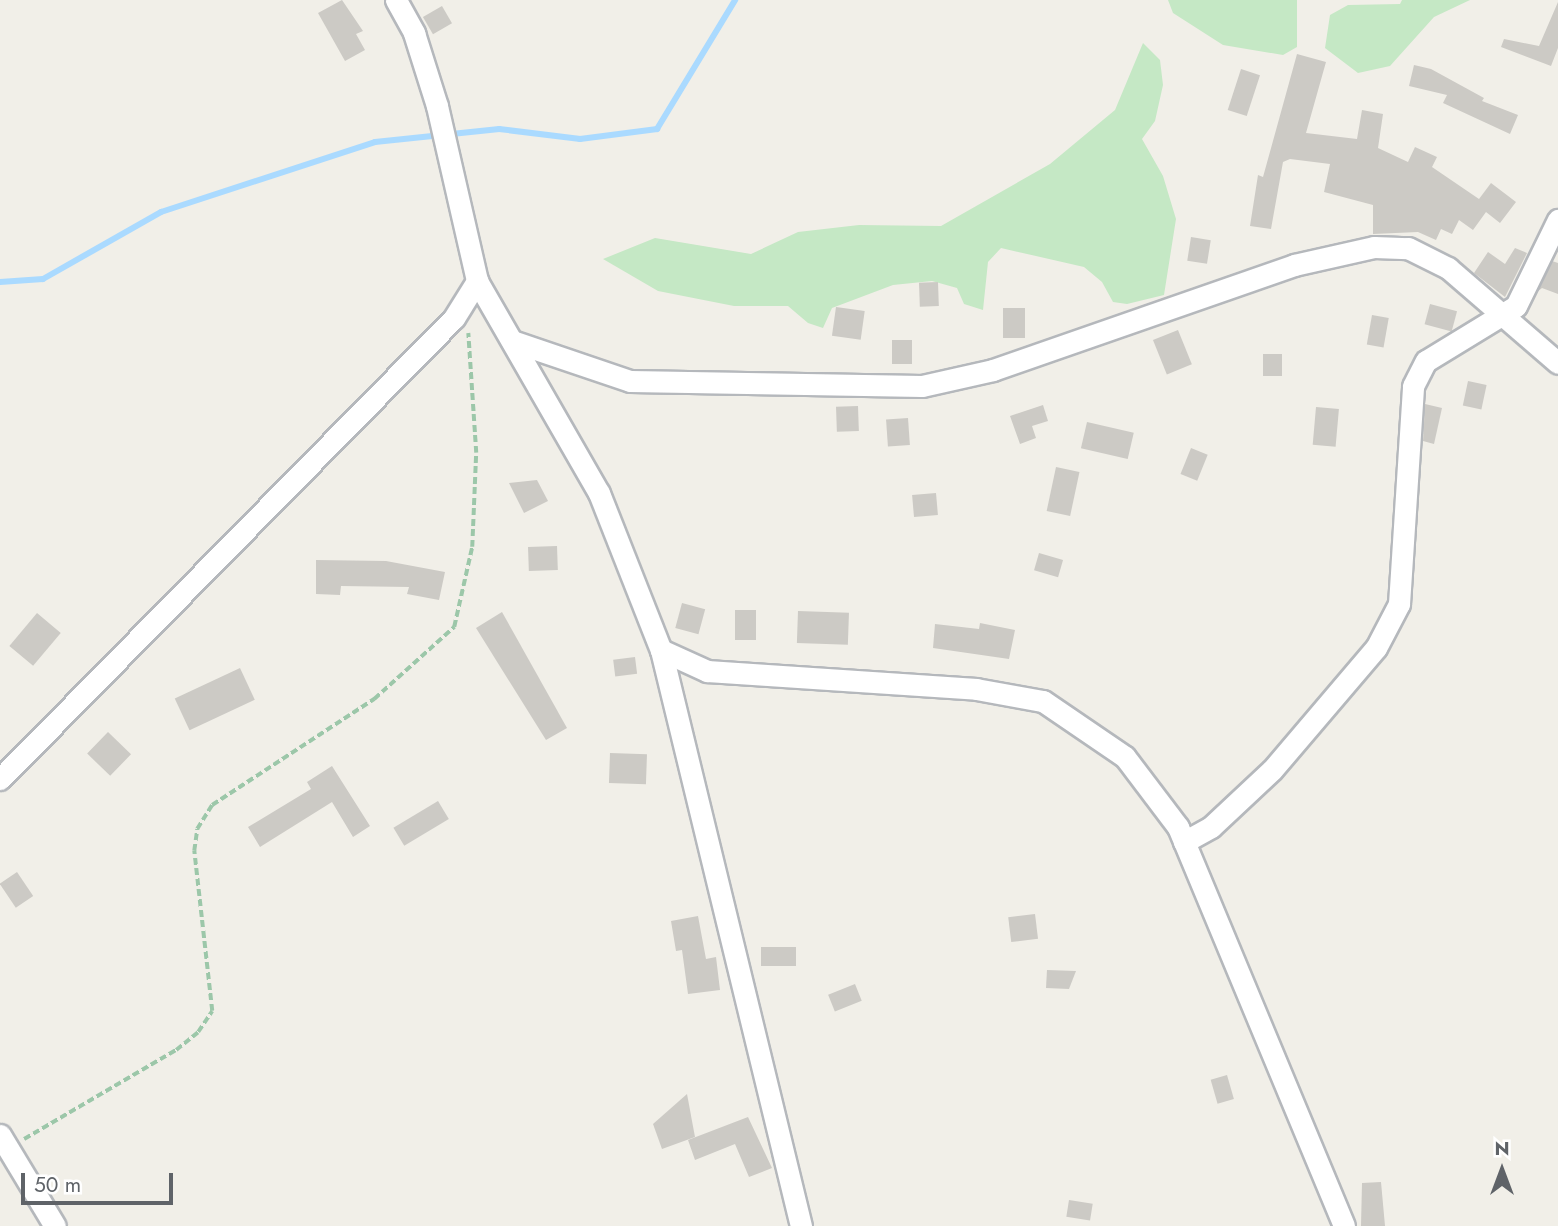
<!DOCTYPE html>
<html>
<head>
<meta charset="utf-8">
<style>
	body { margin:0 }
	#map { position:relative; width:1558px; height:1226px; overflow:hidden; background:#f1efe8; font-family:Jost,sans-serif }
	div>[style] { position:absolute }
	.green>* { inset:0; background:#c5e8c5 }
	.stream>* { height:6px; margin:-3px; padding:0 3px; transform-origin:3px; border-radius:3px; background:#aadaff }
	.building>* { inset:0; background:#cccac5; transform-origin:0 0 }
	.path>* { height:3.5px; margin-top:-1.75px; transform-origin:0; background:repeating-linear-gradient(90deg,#9cc7a9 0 7px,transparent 0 10.5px) }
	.roads { filter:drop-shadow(2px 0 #b5b8bc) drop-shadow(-2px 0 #b5b8bc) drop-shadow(0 2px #b5b8bc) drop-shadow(0 -2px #b5b8bc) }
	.street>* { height:21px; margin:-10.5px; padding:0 10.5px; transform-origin:10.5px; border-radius:10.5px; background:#fff }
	span { translate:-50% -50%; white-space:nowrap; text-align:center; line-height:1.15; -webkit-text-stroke:6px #fff; paint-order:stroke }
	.north { position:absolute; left:1467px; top:1135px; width:70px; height:70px; -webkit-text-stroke:5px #fff; paint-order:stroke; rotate:0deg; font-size:19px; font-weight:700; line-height:28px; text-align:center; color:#5f6368 }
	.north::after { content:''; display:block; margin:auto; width:24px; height:32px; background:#5f6368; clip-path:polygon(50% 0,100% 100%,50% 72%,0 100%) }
	.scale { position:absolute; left:21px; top:1173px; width:152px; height:32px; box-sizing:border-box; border:4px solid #5f6368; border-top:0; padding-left:9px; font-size:21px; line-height:24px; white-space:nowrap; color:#5f6368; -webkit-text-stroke:5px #fff; paint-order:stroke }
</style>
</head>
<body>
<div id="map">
	<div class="green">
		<i style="clip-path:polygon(1168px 0,1297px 0,1297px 47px,1283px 55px,1223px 45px,1173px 13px)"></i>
		<i style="clip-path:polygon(1402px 0,1470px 0,1434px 17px,1390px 66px,1358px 73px,1325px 48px,1330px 15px,1348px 5px,1400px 4px)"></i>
		<i style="clip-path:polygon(1143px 43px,1160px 60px,1163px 85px,1155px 121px,1142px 139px,1163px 176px,1176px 219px,1164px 295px,1127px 304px,1113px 302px,1102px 282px,1084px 267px,1001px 248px,988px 262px,983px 310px,964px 304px,957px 288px,932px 281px,893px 285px,832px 308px,823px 328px,808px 323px,788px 306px,734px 306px,658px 291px,603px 259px,655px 238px,751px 254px,798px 232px,859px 225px,941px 226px,1050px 164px,1115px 110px)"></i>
	</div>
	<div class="stream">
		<i style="left:0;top:282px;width:43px;rotate:-4deg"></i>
		<i style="left:43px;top:279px;width:136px;rotate:-29.6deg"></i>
		<i style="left:161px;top:212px;width:225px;rotate:-18.1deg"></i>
		<i style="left:375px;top:142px;width:125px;rotate:-6deg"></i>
		<i style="left:499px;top:129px;width:82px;rotate:7deg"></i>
		<i style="left:580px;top:139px;width:78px;rotate:-7.4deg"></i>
		<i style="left:657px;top:129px;width:151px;rotate:-58.8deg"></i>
	</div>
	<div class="building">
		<i style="clip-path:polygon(342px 0,363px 31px,356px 34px,365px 50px,345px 61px,318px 13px)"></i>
		<i style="clip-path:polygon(1558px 2px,1558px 48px,1551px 66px,1501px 47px,1504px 39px,1539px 46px)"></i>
		<i style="left:442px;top:6px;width:20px;height:22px;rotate:60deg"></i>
		<i style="clip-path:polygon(1297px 54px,1326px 62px,1306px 133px,1357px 139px,1362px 110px,1383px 114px,1378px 148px,1408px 162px,1415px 147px,1437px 157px,1432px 167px,1479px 199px,1491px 183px,1516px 202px,1500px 223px,1486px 212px,1473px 230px,1459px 220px,1452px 234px,1441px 229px,1436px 240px,1418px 232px,1373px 234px,1373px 205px,1324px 192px,1330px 164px,1290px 159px,1283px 162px,1271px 229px,1250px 226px,1258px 175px,1263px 177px)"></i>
		<i style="clip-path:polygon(1414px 65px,1431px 69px,1484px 98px,1482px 101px,1518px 115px,1510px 134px,1443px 103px,1447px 95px,1409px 86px)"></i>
		<i style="left:1241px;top:69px;width:20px;height:43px;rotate:18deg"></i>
		<i style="left:1191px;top:237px;width:20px;height:24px;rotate:9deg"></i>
		<i style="clip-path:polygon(1515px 248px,1527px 253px,1505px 297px,1474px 273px,1488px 252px,1505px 264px)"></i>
		<i style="clip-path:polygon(1552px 261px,1558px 263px,1558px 294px,1542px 288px,1537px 292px)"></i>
		<i style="left:938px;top:282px;width:24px;height:19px;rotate:88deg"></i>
		<i style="left:1430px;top:304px;width:28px;height:21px;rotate:15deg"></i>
		<i style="left:836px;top:307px;width:29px;height:29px;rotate:8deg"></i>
		<i style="left:1003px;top:308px;width:22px;height:30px"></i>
		<i style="left:1372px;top:315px;width:17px;height:30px;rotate:10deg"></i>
		<i style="left:1178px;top:330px;width:37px;height:27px;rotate:68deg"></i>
		<i style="left:892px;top:340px;width:20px;height:24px"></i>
		<i style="left:1263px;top:354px;width:19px;height:22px"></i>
		<i style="left:1468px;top:381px;width:19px;height:25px;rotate:12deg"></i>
		<i style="clip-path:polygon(1425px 404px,1442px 408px,1434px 444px,1423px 441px)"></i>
		<i style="clip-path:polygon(1043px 405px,1048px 421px,1032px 426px,1036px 438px,1020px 444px,1010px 416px)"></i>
		<i style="left:858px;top:406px;width:25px;height:22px;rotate:88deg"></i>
		<i style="left:1316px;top:407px;width:23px;height:38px;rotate:5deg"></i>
		<i style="left:908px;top:418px;width:27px;height:22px;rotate:86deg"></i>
		<i style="left:1087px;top:422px;width:48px;height:27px;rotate:13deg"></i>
		<i style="left:1191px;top:448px;width:18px;height:28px;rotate:22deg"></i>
		<i style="left:1056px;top:467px;width:24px;height:45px;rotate:12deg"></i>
		<i style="clip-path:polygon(537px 480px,548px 501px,524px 513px,509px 483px)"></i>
		<i style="left:936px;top:493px;width:22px;height:24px;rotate:85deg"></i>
		<i style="left:557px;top:546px;width:24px;height:29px;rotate:88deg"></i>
		<i style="left:1039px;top:553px;width:25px;height:18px;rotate:16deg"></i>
		<i style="clip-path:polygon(316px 560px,386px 561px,445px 572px,439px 600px,407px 594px,409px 587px,341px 586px,340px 595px,316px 594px)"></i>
		<i style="left:682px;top:603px;width:24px;height:26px;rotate:15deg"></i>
		<i style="left:735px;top:610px;width:21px;height:30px"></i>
		<i style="left:798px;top:611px;width:51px;height:32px;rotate:2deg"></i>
		<i style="clip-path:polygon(502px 612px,567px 728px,546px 740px,476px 628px)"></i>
		<i style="left:37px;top:613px;width:31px;height:43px;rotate:40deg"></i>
		<i style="clip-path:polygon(980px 623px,1015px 630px,1009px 659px,933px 648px,935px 624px,979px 629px)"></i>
		<i style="left:635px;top:657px;width:17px;height:22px;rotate:83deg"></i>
		<i style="left:240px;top:668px;width:35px;height:72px;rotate:65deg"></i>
		<i style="left:108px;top:732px;width:32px;height:30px;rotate:44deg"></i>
		<i style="left:610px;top:753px;width:37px;height:30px;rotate:2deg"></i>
		<i style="clip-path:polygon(332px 766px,370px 826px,353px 837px,332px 802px,260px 847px,248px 827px,311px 789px,307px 782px)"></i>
		<i style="left:438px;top:801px;width:21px;height:52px;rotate:59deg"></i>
		<i style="left:17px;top:872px;width:29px;height:21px;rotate:56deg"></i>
		<i style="left:1035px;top:914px;width:25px;height:27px;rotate:83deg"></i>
		<i style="clip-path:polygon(698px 916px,706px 959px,716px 957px,720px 990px,688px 994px,682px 950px,676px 951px,671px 921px)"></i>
		<i style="left:796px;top:947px;width:19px;height:35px;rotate:90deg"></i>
		<i style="clip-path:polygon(1047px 970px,1076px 971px,1069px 989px,1046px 988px)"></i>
		<i style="left:855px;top:984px;width:18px;height:29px;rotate:68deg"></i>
		<i style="left:1227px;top:1075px;width:25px;height:17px;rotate:74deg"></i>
		<i style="clip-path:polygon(687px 1094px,695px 1137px,662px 1149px,653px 1124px)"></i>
		<i style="clip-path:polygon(748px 1117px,772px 1168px,749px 1177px,735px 1144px,695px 1160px,688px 1140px)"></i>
		<i style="clip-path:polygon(1381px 1182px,1385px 1226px,1361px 1226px,1362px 1183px)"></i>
		<i style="left:1069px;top:1200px;width:24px;height:17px;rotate:9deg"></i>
	</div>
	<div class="path">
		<i style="left:24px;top:1139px;width:176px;rotate:-30.4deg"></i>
		<i style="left:176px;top:1050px;width:28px;rotate:-39deg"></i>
		<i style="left:198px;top:1032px;width:25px;rotate:-56deg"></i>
		<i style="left:212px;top:1011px;width:161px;rotate:-96.4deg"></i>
		<i style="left:194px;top:851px;width:22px;rotate:-82deg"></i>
		<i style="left:197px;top:829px;width:28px;rotate:-58deg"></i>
		<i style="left:212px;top:805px;width:194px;rotate:-33.2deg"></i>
		<i style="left:374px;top:699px;width:108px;rotate:-42deg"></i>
		<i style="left:454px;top:627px;width:82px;rotate:-77.3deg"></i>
		<i style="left:472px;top:547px;width:94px;rotate:-87.6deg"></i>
		<i style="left:476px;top:453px;width:120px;rotate:-93.8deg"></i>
	</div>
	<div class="roads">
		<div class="street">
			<i style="left:396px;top:0;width:38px;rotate:61deg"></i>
			<i style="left:414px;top:33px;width:77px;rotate:72.5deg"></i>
			<i style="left:437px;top:106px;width:180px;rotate:77.1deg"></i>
			<i style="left:477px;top:281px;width:245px;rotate:60.1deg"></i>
			<i style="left:599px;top:493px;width:169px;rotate:68.5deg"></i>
			<i style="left:661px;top:650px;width:593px;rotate:76.34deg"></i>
			<i style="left:512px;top:341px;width:125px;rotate:18.7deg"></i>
			<i style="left:630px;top:381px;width:292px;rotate:1deg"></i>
			<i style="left:922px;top:386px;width:73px;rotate:-12.7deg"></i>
			<i style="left:993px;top:370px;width:319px;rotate:-19.2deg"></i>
			<i style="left:1294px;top:265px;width:82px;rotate:-12.7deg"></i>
			<i style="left:1374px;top:247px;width:34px;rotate:2deg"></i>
			<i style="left:1408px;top:248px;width:45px;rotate:26.6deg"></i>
			<i style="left:1448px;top:268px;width:145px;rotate:40.8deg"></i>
			<i style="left:661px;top:650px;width:51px;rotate:24.5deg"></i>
			<i style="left:707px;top:671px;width:270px;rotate:3.8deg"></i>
			<i style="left:976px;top:689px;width:68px;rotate:10.2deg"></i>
			<i style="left:1043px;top:701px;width:99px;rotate:34.3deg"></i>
			<i style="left:1125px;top:757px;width:88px;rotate:52.9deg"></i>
			<i style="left:1178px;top:827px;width:432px;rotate:67.4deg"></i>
			<i style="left:0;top:779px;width:647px;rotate:-45.44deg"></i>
			<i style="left:454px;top:318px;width:44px;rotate:-58.1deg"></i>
			<i style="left:1184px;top:842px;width:31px;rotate:-29deg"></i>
			<i style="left:1211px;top:827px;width:83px;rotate:-43.1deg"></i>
			<i style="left:1272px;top:770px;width:160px;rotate:-49.6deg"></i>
			<i style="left:1376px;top:648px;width:50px;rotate:-62.4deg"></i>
			<i style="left:1399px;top:604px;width:218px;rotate:-86.3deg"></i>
			<i style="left:1413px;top:386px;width:28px;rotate:-63deg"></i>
			<i style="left:1426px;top:361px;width:105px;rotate:-31.4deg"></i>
			<i style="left:1516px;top:306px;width:96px;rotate:-64deg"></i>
			<i style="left:0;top:1135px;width:106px;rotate:58.9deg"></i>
		</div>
	</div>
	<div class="north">N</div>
	<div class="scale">50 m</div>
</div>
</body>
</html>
